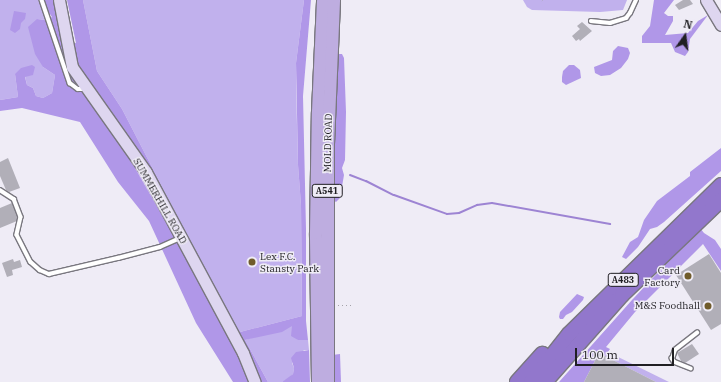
<!DOCTYPE html>
<html>
<head>
<meta charset="utf-8">
<style>
	body { margin:0 }
	#map { position:relative; width:721px; height:382px; overflow:hidden; background:#efecf6; font-family:"IBM Plex Serif",serif }
	div>[style] { position:absolute }
	.green>* { inset:0; background:#c1b1ed }
	.forest>* { inset:0; background:#b097e8 }
	.stream>* { height:2px; margin:-1px; padding:0 1px; transform-origin:1px; border-radius:1px; background:#9d84d3 }
	.building>* { inset:0; background:#b1afb8 }
	.path>* { height:1px; margin-top:-0.5px; transform-origin:0; background:repeating-linear-gradient(90deg,#a4a2a9 0 1px,transparent 0 4px) }
	.roads { filter:drop-shadow(1px 0 #79777f) drop-shadow(-1px 0 #79777f) drop-shadow(0 1px #79777f) drop-shadow(0 -1px #79777f) }
	.lane>* { height:3.5px; margin:-1.75px; padding:0 1.75px; transform-origin:1.75px; border-radius:1.75px; background:#fff }
	.secondary>* { height:11px; margin:-5.5px; padding:0 5.5px; transform-origin:5.5px; border-radius:5.5px; background:#ded6f0 }
	.primary>* { height:12px; margin:-6px; padding:0 6px; transform-origin:6px; border-radius:6px; background:#beade0 }
	.highway>* { height:14px; margin:-7px; padding:0 7px; transform-origin:7px; border-radius:7px; background:#9277cc }
	.dots>* { width:11px; height:11px; translate:-50% -50%; box-sizing:border-box; border:2px solid #efecf6; border-radius:50% }
	span { translate:-50% -50%; white-space:nowrap; text-align:center; line-height:1.15; -webkit-text-stroke:3px #efecf6; paint-order:stroke }
	.shield-label span { padding:1px 3px; background:#efecf6; border:1px solid; border-radius:3px; -webkit-text-stroke-width:0 }
	.shield-label { font-size:9px; color:#201f23; font-weight:700 }
	.street-label { font-size:10px; color:#201f23 }
	.poi-label { font-size:10px; color:#201f23 }
	.left { translate:0 -50%; text-align:left }
	.right { translate:-100% -50%; text-align:right }
	.north { position:absolute; left:665px; top:16px; width:40px; height:40px; -webkit-text-stroke:3px #efecf6; paint-order:stroke; rotate:14deg; font-size:11px; font-weight:700; line-height:16px; text-align:center; color:#201f23 }
	.north::after { content:''; display:block; margin:auto; width:14px; height:18px; background:#201f23; clip-path:polygon(50% 0,100% 100%,50% 72%,0 100%) }
	.scale { position:absolute; left:575px; top:348px; width:99px; height:18px; box-sizing:border-box; border:2px solid #201f23; border-top:0; padding-left:5px; font-size:12px; line-height:14px; white-space:nowrap; color:#201f23; -webkit-text-stroke:3px #efecf6; paint-order:stroke }
</style>
</head>
<body>
<div id="map">
	<div class="green">
		<i style="clip-path:polygon(0 0,39px 0,46px 20px,37px 19px,43px 67px,55px 75px,52px 93px,43px 98px,36px 96px,33px 88px,27px 85px,25px 76px,15px 74px,18px 97px,0 100px)"></i>
		<i style="clip-path:polygon(83px 0,304px 0,296px 63px,296px 85px,298px 165px,301px 205px,302px 316px,240px 332px,233px 324px,122px 109px,97px 71px)"></i>
		<i style="clip-path:polygon(523px 0,627px 0,623px 10px,600px 12px,532px 10px,527px 7px)"></i>
		<i style="clip-path:polygon(292px 325px,298px 340px,308px 340px,309px 350px,304px 350px,292px 363px,294px 368px,293px 374px,288px 379px,282px 382px,268px 382px,245px 340px)"></i>
		<i style="clip-path:polygon(608px 352px,669px 382px,656px 382px,605px 356px)"></i>
	</div>
	<div class="forest">
		<i style="clip-path:polygon(44px 0,56px 0,70px 44px,76px 43px,67px 0,83px 0,97px 71px,122px 109px,233px 324px,240px 332px,302px 316px,301px 205px,298px 165px,296px 63px,304px 0,311px 0,303px 96px,306px 229px,306px 321px,308px 340px,298px 340px,291px 336px,292px 326px,282px 332px,245px 340px,268px 382px,233px 382px,196px 323px,149px 221px,118px 182px,80px 122px,22px 108px,0 111px,0 100px,18px 97px,15px 74px,21px 68px,32px 65px,35px 67px,33px 75px,25px 77px,27px 85px,33px 88px,36px 96px,43px 98px,52px 93px,55px 75px,43px 67px,35px 54px,28px 27px,37px 19px,46px 20px,52px 17px,45px 7px)"></i>
		<i style="clip-path:polygon(654px 0,674px 0,664px 13px,668px 16px,673px 16px,673px 21px,665px 35px,688px 33px,698px 21px,708px 15px,690px 39px,688px 52px,685px 56px,675px 52px,671px 43px,642px 43px,642px 36px,650px 26px)"></i>
		<i style="clip-path:polygon(14px 11px,26px 13px,25px 19px,21px 23px,20px 29px,15px 33px,10px 30px)"></i>
		<i style="clip-path:polygon(618px 46px,628px 48px,630px 53px,628px 59px,621px 68px,610px 75px,601px 76px,595px 73px,594px 67px,612px 60px,613px 51px)"></i>
		<i style="clip-path:polygon(338px 54px,342px 54px,344px 58px,346px 112px,345px 160px,342px 168px,344px 175px,340px 198px,336px 202px,333px 200px,333px 164px,336px 61px)"></i>
		<i style="clip-path:polygon(569px 65px,574px 65px,580px 70px,581px 78px,566px 85px,562px 82px,562px 77px,563px 71px)"></i>
		<i style="clip-path:polygon(721px 148px,721px 171px,664px 222px,657px 227px,650px 229px,638px 247px,626px 259px,622px 257px,630px 242px,638px 237px,644px 220px,657px 201px,690px 176px,690px 172px)"></i>
		<i style="clip-path:polygon(700px 228px,704px 233px,715px 240px,721px 249px,721px 271px,703px 244px,635px 312px,606px 347px,610px 349px,605px 356px,599px 353px,584px 382px,559px 382px,632px 300px)"></i>
		<i style="clip-path:polygon(577px 294px,584px 297px,583px 300px,572px 312px,566px 315px,563px 319px,560px 319px,559px 317px,560px 312px)"></i>
		<i style="clip-path:polygon(309px 350px,310px 382px,282px 382px,293px 374px,294px 368px,291px 358px,296px 352px)"></i>
		<i style="clip-path:polygon(340px 354px,341px 382px,332px 382px,332px 355px)"></i>
	</div>
	<div class="stream">
		<i style="left:350px;top:175px;width:17px;rotate:21deg"></i>
		<i style="left:366px;top:181px;width:31px;rotate:27deg"></i>
		<i style="left:394px;top:195px;width:56px;rotate:19.7deg"></i>
		<i style="left:447px;top:214px;width:12px;rotate:-5deg"></i>
		<i style="left:459px;top:213px;width:20px;rotate:-24deg"></i>
		<i style="left:477px;top:205px;width:15px;rotate:-8deg"></i>
		<i style="left:492px;top:203px;width:120px;rotate:10.1deg"></i>
	</div>
	<div class="building">
		<i style="clip-path:polygon(683px 0,690px 0,693px 4px,679px 10px,675px 5px)"></i>
		<i style="clip-path:polygon(582px 22px,592px 31px,580px 41px,579px 39px,576px 41px,572px 36px,580px 29px,577px 26px)"></i>
		<i style="clip-path:polygon(8px 158px,20px 188px,9px 192px,6px 190px,0 176px,0 162px)"></i>
		<i style="clip-path:polygon(12px 203px,18px 217px,17px 221px,0 228px,0 208px)"></i>
		<i style="clip-path:polygon(709px 254px,721px 273px,721px 324px,711px 330px,676px 275px)"></i>
		<i style="clip-path:polygon(13px 259px,14px 262px,20px 260px,22px 267px,12px 270px,13px 275px,7px 277px,2px 263px)"></i>
		<i style="clip-path:polygon(692px 344px,699px 354px,685px 363px,681px 361px,677px 353px)"></i>
		<i style="clip-path:polygon(599px 353px,605px 356px,656px 382px,584px 382px)"></i>
	</div>
	<div class="path">
		<i style="left:542px;top:0;width:2px;rotate:63deg"></i>
		<i style="left:338px;top:305px;width:14px"></i>
	</div>
	<div class="roads">
		<div class="lane">
			<i style="left:42px;top:0;width:88px;rotate:71.4deg"></i>
			<i style="left:70px;top:83px;width:10px;rotate:37deg"></i>
			<i style="left:78px;top:89px;width:7px"></i>
			<i style="left:591px;top:21px;width:19px;rotate:6deg"></i>
			<i style="left:610px;top:23px;width:17px;rotate:-17deg"></i>
			<i style="left:626px;top:18px;width:6px;rotate:-51deg"></i>
			<i style="left:630px;top:13px;width:14px;rotate:-65deg"></i>
			<i style="left:0;top:190px;width:17px;rotate:33deg"></i>
			<i style="left:14px;top:199px;width:19px;rotate:69deg"></i>
			<i style="left:21px;top:217px;width:18px;rotate:103deg"></i>
			<i style="left:17px;top:235px;width:30px;rotate:63deg"></i>
			<i style="left:31px;top:262px;width:12px;rotate:42deg"></i>
			<i style="left:40px;top:270px;width:10px;rotate:24deg"></i>
			<i style="left:49px;top:274px;width:71px;rotate:-13.1deg"></i>
			<i style="left:118px;top:258px;width:43px;rotate:-14.7deg"></i>
			<i style="left:160px;top:247px;width:22px;rotate:-24deg"></i>
			<i style="left:691px;top:369px;width:18px;rotate:-158deg"></i>
			<i style="left:674px;top:362px;width:4px;rotate:-124deg"></i>
			<i style="left:672px;top:359px;width:9px;rotate:-72deg"></i>
			<i style="left:675px;top:350px;width:28px;rotate:-38deg"></i>
		</div>
		<div class="secondary">
			<i style="left:59px;top:0;width:68px;rotate:79deg"></i>
			<i style="left:72px;top:67px;width:128px;rotate:54.8deg"></i>
			<i style="left:146px;top:172px;width:205px;rotate:61.8deg"></i>
			<i style="left:243px;top:353px;width:31px;rotate:68deg"></i>
			<i style="left:706px;top:0;width:29px;rotate:59deg"></i>
		</div>
		<div class="primary">
			<i style="left:318px;top:382px;width:149px;rotate:-90.8deg"></i>
			<i style="left:316px;top:233px;width:121px;rotate:-89.1deg"></i>
			<i style="left:318px;top:112px;width:112px;rotate:-87.4deg"></i>
			<i style="left:328px;top:382px;width:238px;rotate:-90deg"></i>
			<i style="left:328px;top:144px;width:144px;rotate:-87.6deg"></i>
		</div>
		<div class="highway">
			<i style="left:517px;top:382px;width:38px;rotate:-48deg"></i>
			<i style="left:531px;top:382px;width:61px;rotate:-51.6deg"></i>
			<i style="left:569px;top:334px;width:213px;rotate:-44.4deg"></i>
			<i style="left:545px;top:382px;width:116px;rotate:-48.5deg"></i>
			<i style="left:622px;top:295px;width:137px;rotate:-43.8deg"></i>
		</div>
	</div>
	<div class="dots">
		<i style="left:252px;top:262px;background:#705c2b"></i>
		<i style="left:688px;top:276px;background:#705c2b"></i>
		<i style="left:708px;top:306px;background:#705c2b"></i>
	</div>
	<div class="shield-label">
		<span style="left:327px;top:191px">A541</span>
		<span style="left:623px;top:280px">A483</span>
	</div>
	<div class="street-label">
		<span style="left:328px;top:143px;rotate:-89deg">MOLD ROAD</span>
		<span style="left:160px;top:201px;rotate:60deg">SUMMERHILL ROAD</span>
	</div>
	<div class="poi-label">
		<span class="left" style="left:260px;top:262px">Lex F.C.<br>Stansty Park</span>
		<span class="right" style="left:680px;top:276px">Card<br>Factory</span>
		<span class="right" style="left:700px;top:306px">M&amp;S Foodhall</span>
	</div>
	<div class="north">N</div>
	<div class="scale">100 m</div>
</div>
</body>
</html>
